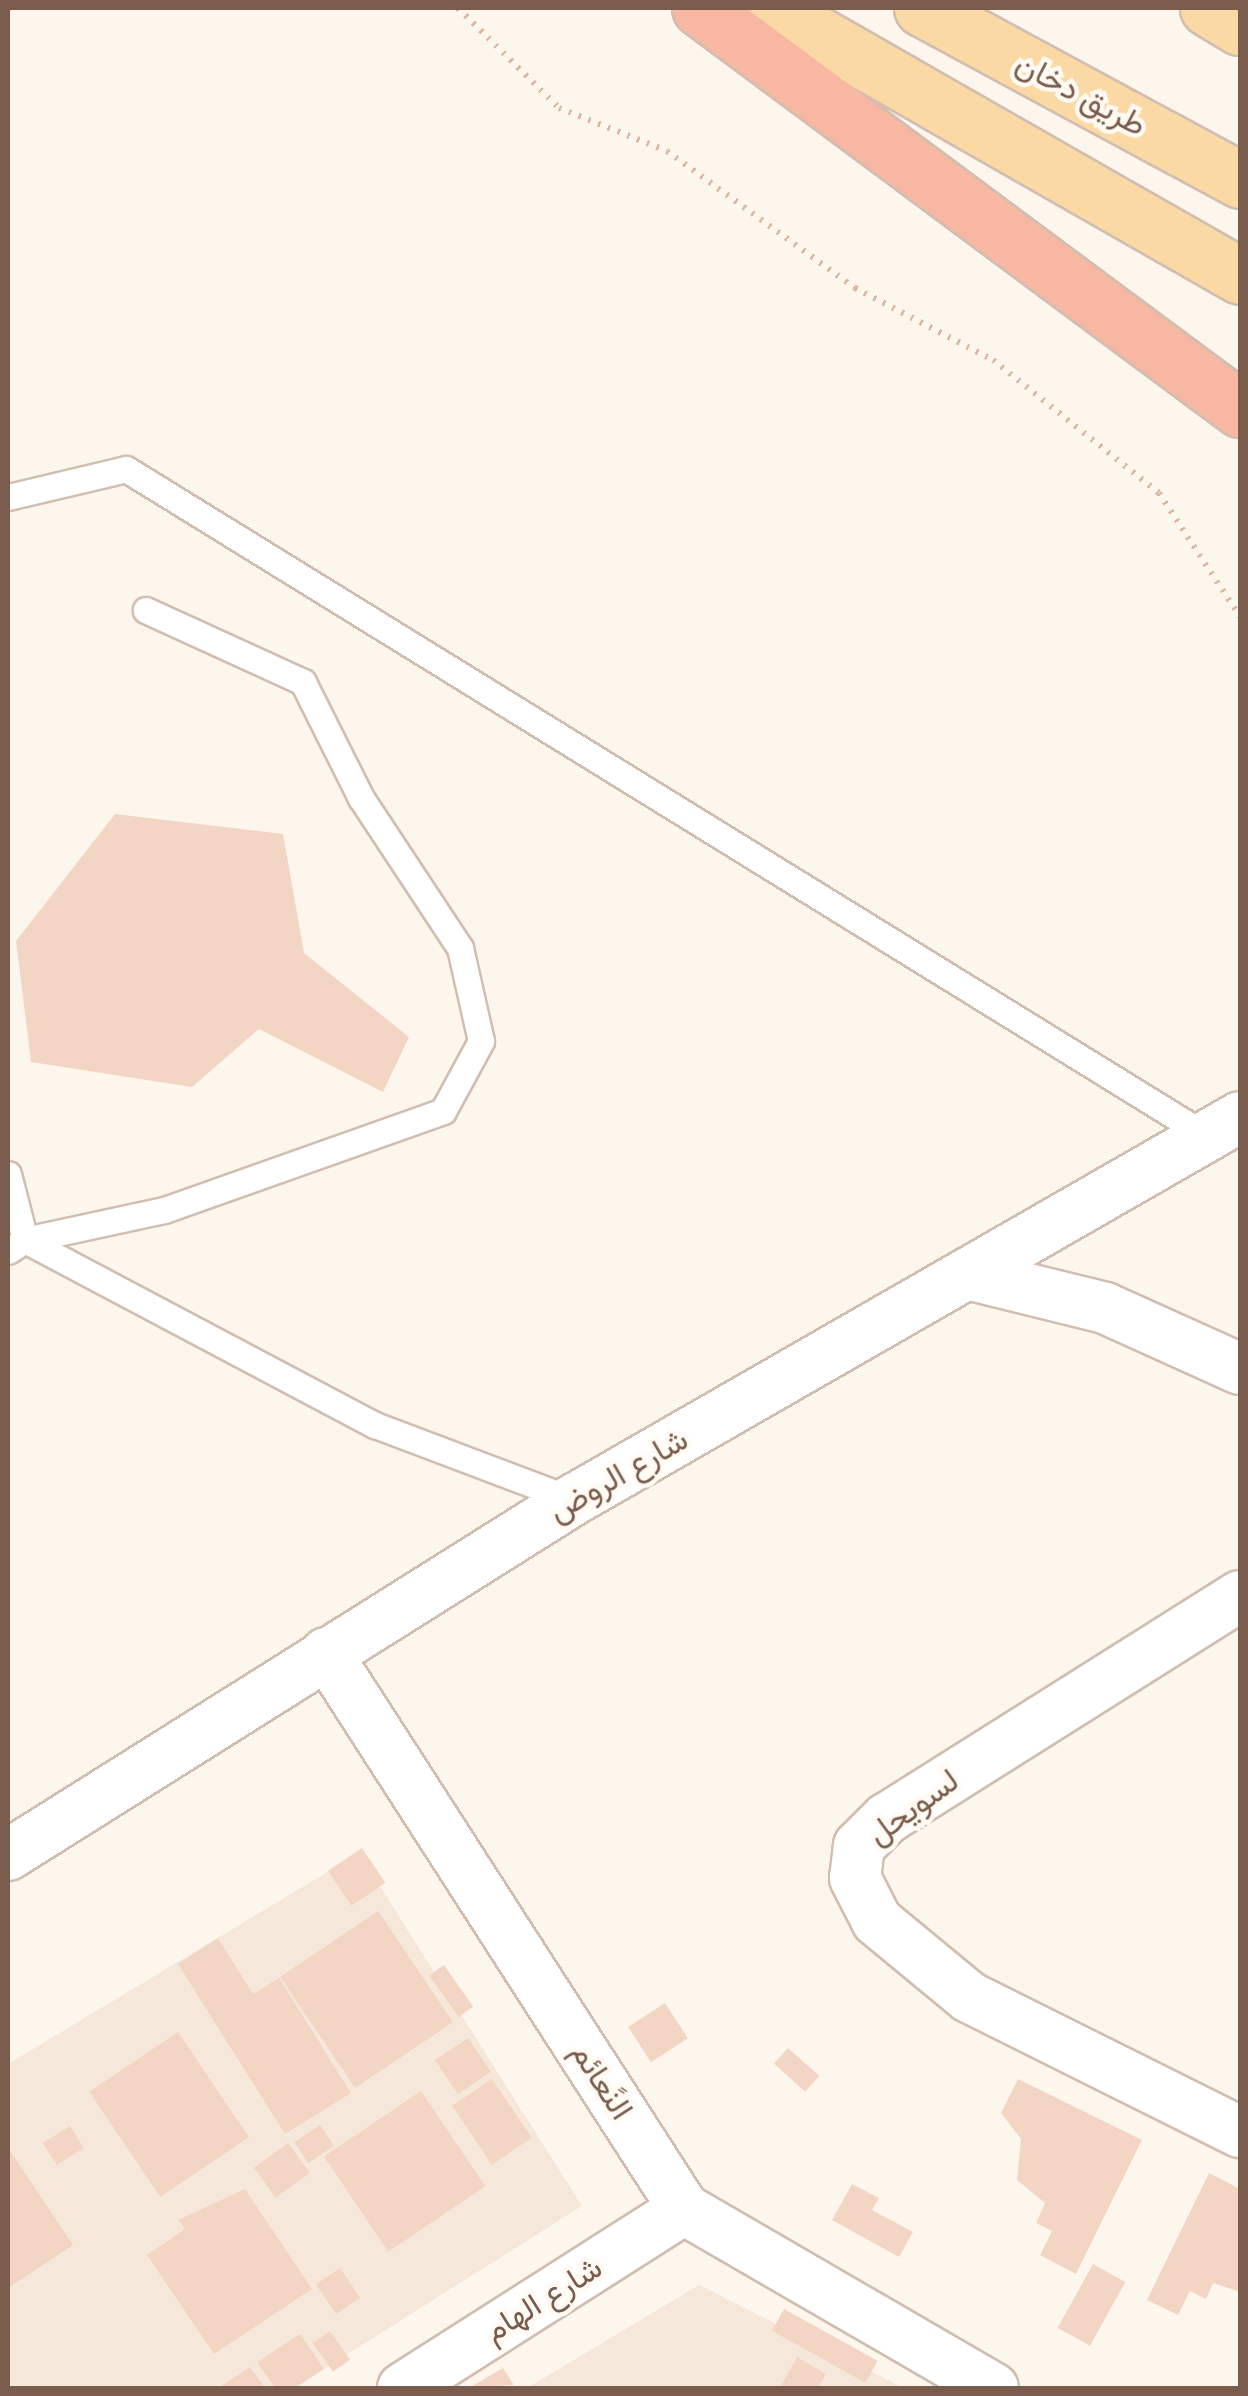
<!DOCTYPE html>
<html>
<head>
<meta charset="utf-8">
<style>
	body { margin:0 }
	#map { position:relative; width:1248px; height:2396px; overflow:hidden; background:#fdf6ec; font-family:"Roboto Condensed",Vazirmatn,sans-serif }
	div>[style] { position:absolute }
	.residential>* { inset:0; background:#f5e8da }
	.building>* { inset:0; background:#f3d5c3; transform-origin:0 0 }
	.path>* { height:6px; margin-top:-3px; transform-origin:0; background:repeating-linear-gradient(90deg,#d9b8a5 0 2.5px,transparent 0 10.5px) }
	.roads { filter:drop-shadow(2px 0 #d1beb0) drop-shadow(-2px 0 #d1beb0) drop-shadow(0 2px #d1beb0) drop-shadow(0 -2px #d1beb0) }
	.lane>* { height:25px; margin:-12.5px; padding:0 12.5px; transform-origin:12.5px; border-radius:12.5px; background:#fff }
	.street>* { height:50px; margin:-25px; padding:0 25px; transform-origin:25px; border-radius:25px; background:#fff }
	.primary>* { height:55px; margin:-27.5px; padding:0 27.5px; transform-origin:27.5px; border-radius:27.5px; background:#fbd9a5 }
	.highway>* { height:55px; margin:-27.5px; padding:0 27.5px; transform-origin:27.5px; border-radius:27.5px; background:#f7b7a3 }
	span { translate:-50% -50%; white-space:nowrap; text-align:center; line-height:1.15; -webkit-text-stroke:9px #fffaf3; paint-order:stroke }
	.street-label { font-size:32px; color:#7a5c4d }
	.frame { position:absolute; inset:0; border:10px solid #7a5c4d; pointer-events:none }
</style>
</head>
<body>
<div id="map">
	<div class="residential">
		<i style="clip-path:polygon(359px 1853px,582px 2206px,294px 2388px,8px 2388px,8px 2064px)"></i>
		<i style="clip-path:polygon(699px 2285px,904px 2388px,527px 2388px)"></i>
	</div>
	<div class="building">
		<i style="clip-path:polygon(115px 814px,283px 834px,304px 953px,409px 1037px,383px 1092px,259px 1029px,192px 1087px,31px 1062px,16px 941px)"></i>
		<i style="left:362px;top:1848px;width:42px;height:41px;rotate:56deg"></i>
		<i style="left:378px;top:1911px;width:134px;height:118px;rotate:56deg"></i>
		<i style="clip-path:polygon(218px 1938px,253px 1994px,279px 1978px,351px 2093px,285px 2134px,178px 1964px)"></i>
		<i style="left:444px;top:1965px;width:51px;height:18px;rotate:55deg"></i>
		<i style="left:665px;top:2003px;width:42px;height:44px;rotate:57deg"></i>
		<i style="left:178px;top:2032px;width:127px;height:107px;rotate:56deg"></i>
		<i style="left:468px;top:2038px;width:41px;height:40px;rotate:56deg"></i>
		<i style="left:788px;top:2048px;width:42px;height:21px;rotate:42deg"></i>
		<i style="left:492px;top:2079px;width:71px;height:48px;rotate:56deg"></i>
		<i style="clip-path:polygon(1018px 2079px,1142px 2140px,1076px 2274px,1040px 2255px,1052px 2231px,1036px 2223px,1045px 2203px,1017px 2180px,1021px 2139px,1001px 2113px)"></i>
		<i style="left:421px;top:2091px;width:115px;height:117px;rotate:56deg"></i>
		<i style="left:320px;top:2125px;width:25px;height:31px;rotate:56deg"></i>
		<i style="left:70px;top:2126px;width:26px;height:32px;rotate:58deg"></i>
		<i style="left:288px;top:2143px;width:37px;height:42px;rotate:54deg"></i>
		<i style="clip-path:polygon(8px 2148px,73px 2245px,8px 2288px)"></i>
		<i style="clip-path:polygon(1209px 2173px,1240px 2189px,1240px 2292px,1213px 2283px,1206px 2299px,1190px 2291px,1178px 2315px,1147px 2300px)"></i>
		<i style="clip-path:polygon(852px 2184px,879px 2198px,872px 2210px,913px 2232px,899px 2257px,832px 2220px)"></i>
		<i style="clip-path:polygon(245px 2189px,312px 2289px,214px 2354px,147px 2255px,185px 2229px,178px 2220px)"></i>
		<i style="left:1093px;top:2264px;width:37px;height:73px;rotate:29deg"></i>
		<i style="left:340px;top:2268px;width:36px;height:29px;rotate:56deg"></i>
		<i style="left:784px;top:2309px;width:107px;height:25px;rotate:29deg"></i>
		<i style="left:330px;top:2331px;width:35px;height:21px;rotate:55deg"></i>
		<i style="clip-path:polygon(300px 2334px,324px 2369px,295px 2388px,275px 2388px,257px 2362px)"></i>
		<i style="clip-path:polygon(797px 2357px,826px 2374px,818px 2388px,780px 2388px)"></i>
		<i style="clip-path:polygon(250px 2367px,265px 2388px,218px 2388px)"></i>
		<i style="clip-path:polygon(503px 2368px,514px 2385px,469px 2388px)"></i>
	</div>
	<div class="path">
		<i style="left:458px;top:8px;width:142px;rotate:44.7deg"></i>
		<i style="left:559px;top:108px;width:116px;rotate:21.7deg"></i>
		<i style="left:667px;top:151px;width:233px;rotate:36.1deg"></i>
		<i style="left:855px;top:288px;width:156px;rotate:27.6deg"></i>
		<i style="left:993px;top:360px;width:213px;rotate:38.7deg"></i>
		<i style="left:1159px;top:493px;width:148px;rotate:56.8deg"></i>
	</div>
	<div class="roads">
		<div class="lane">
			<i style="left:8px;top:497px;width:121px;rotate:-13.3deg"></i>
			<i style="left:126px;top:469px;width:1270px;rotate:31.68deg"></i>
			<i style="left:8px;top:1174px;width:68px;rotate:75.6deg"></i>
			<i style="left:25px;top:1240px;width:142px;rotate:-12.2deg"></i>
			<i style="left:164px;top:1210px;width:296px;rotate:-19.5deg"></i>
			<i style="left:443px;top:1111px;width:80px;rotate:-61.5deg"></i>
			<i style="left:481px;top:1041px;width:95px;rotate:-102.7deg"></i>
			<i style="left:460px;top:948px;width:180px;rotate:-123.4deg"></i>
			<i style="left:361px;top:798px;width:130px;rotate:-116.6deg"></i>
			<i style="left:303px;top:682px;width:173px;rotate:-155.4deg"></i>
			<i style="left:8px;top:1251px;width:20px;rotate:-33deg"></i>
			<i style="left:25px;top:1240px;width:396px;rotate:27.9deg"></i>
			<i style="left:375px;top:1425px;width:212px;rotate:20.7deg"></i>
		</div>
		<div class="street">
			<i style="left:967px;top:1274px;width:142px;rotate:13.8deg"></i>
			<i style="left:1105px;top:1308px;width:148px;rotate:24.3deg"></i>
			<i style="left:1240px;top:1596px;width:417px;rotate:147.8deg"></i>
			<i style="left:887px;top:1818px;width:40px;rotate:135deg"></i>
			<i style="left:859px;top:1846px;width:32px;rotate:97deg"></i>
			<i style="left:855px;top:1878px;width:48px;rotate:62.9deg"></i>
			<i style="left:877px;top:1921px;width:119px;rotate:39.6deg"></i>
			<i style="left:969px;top:1997px;width:303px;rotate:26.5deg"></i>
			<i style="left:326px;top:1653px;width:661px;rotate:57.22deg"></i>
			<i style="left:684px;top:2209px;width:357px;rotate:30.1deg"></i>
			<i style="left:8px;top:1855px;width:667px;rotate:-32.14deg"></i>
			<i style="left:573px;top:1500px;width:769px;rotate:-29.86deg"></i>
			<i style="left:403px;top:2388px;width:333px;rotate:-32.5deg"></i>
		</div>
		<div class="primary">
			<i style="left:771px;top:8px;width:540px;rotate:29.74deg"></i>
			<i style="left:922px;top:8px;width:362px;rotate:28.4deg"></i>
			<i style="left:1208px;top:8px;width:37px;rotate:31deg"></i>
		</div>
		<div class="highway">
			<i style="left:700px;top:8px;width:673px;rotate:36.6deg"></i>
		</div>
	</div>
	<div class="street-label">
		<span style="left:1081px;top:94px;rotate:28deg">طريق دخان</span>
		<span style="left:618px;top:1475px;rotate:-30deg">شارع الروض</span>
		<span style="left:913px;top:1807px;rotate:-36deg">لسويحل</span>
		<span style="left:602px;top:2081px;rotate:57deg">النًعائم</span>
		<span style="left:543px;top:2299px;rotate:-32deg">شارع الهام</span>
	</div>
	<div class="frame"></div>
</div>
</body>
</html>
